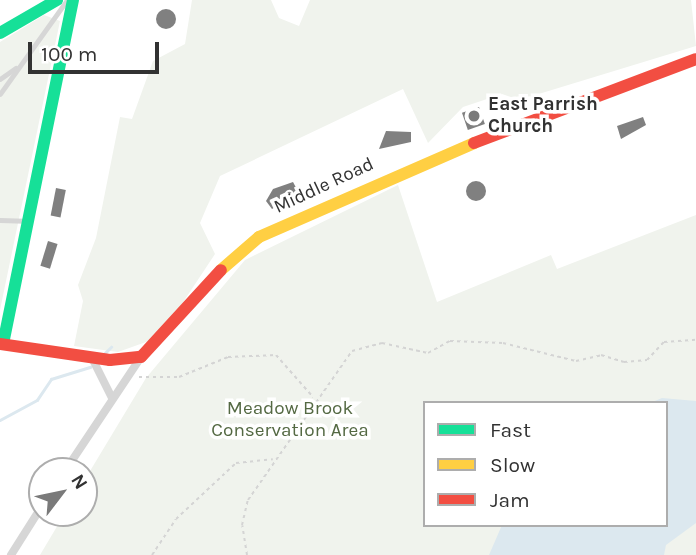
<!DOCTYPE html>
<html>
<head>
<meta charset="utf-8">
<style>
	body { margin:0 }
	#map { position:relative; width:696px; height:555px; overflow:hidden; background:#fff; font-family:Karla,sans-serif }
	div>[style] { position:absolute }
	.green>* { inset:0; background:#f0f3ed }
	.water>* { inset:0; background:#dce8ef }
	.stream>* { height:2.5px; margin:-1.25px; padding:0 1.25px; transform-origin:1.25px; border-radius:1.25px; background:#dce8ef }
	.building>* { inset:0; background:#808080; transform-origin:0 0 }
	.round { border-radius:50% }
	.path>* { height:2px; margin-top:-1px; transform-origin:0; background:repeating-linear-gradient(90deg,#d4d4d4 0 3.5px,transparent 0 7px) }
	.lane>* { height:4.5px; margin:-2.25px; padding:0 2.25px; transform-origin:2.25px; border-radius:2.25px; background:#d6d6d6 }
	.street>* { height:8px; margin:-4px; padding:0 4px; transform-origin:4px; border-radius:4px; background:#d6d6d6 }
	.fast>* { height:12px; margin:-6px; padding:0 6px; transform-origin:6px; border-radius:6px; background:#16e098 }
	.slow>* { height:12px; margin:-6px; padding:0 6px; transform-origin:6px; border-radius:6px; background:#ffcf43 }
	.jam>* { height:12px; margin:-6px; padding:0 6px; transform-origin:6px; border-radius:6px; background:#f24e42 }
	.dots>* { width:19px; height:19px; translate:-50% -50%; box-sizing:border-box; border:4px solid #fff; border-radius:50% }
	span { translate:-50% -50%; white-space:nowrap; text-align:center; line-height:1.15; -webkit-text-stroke:7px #fff; paint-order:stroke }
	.poi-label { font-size:19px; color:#323232; font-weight:700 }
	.left { translate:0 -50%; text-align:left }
	.street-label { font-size:19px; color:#323232 }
	.park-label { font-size:19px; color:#546943 }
	.legend { position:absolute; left:423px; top:401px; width:245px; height:126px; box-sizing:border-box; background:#fff; border:2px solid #adadad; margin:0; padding:9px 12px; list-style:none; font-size:21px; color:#323232 }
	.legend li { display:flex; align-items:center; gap:14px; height:35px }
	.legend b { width:35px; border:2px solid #adadad }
	.north { position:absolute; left:28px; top:457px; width:70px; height:70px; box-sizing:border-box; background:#fff; border:2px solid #adadad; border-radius:50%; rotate:58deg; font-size:19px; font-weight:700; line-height:28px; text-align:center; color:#323232 }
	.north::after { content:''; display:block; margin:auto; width:24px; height:32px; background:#7a7a7a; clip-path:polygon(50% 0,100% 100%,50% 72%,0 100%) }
	.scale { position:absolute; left:28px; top:42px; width:131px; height:32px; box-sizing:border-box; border:4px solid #323232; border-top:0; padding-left:9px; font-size:21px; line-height:24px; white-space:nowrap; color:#323232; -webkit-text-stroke:5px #fff; paint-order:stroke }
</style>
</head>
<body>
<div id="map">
	<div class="green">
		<i style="clip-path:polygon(192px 0,271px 0,279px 18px,299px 26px,310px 0,691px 0,696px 46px,519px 100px,502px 94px,463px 107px,428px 143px,403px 89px,220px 176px,200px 223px,215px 254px,160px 337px,118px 352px,74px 346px,83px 301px,78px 285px,96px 238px,120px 117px,132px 119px,153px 61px,185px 44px)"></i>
		<i style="clip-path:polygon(44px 15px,60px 21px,0 310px,0 42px)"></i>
		<i style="clip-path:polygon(evenodd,398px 185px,437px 302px,551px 255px,557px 269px,696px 215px,696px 555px,40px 555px,65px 513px,84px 513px,84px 481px,146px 378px,245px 260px,398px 185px,425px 403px,666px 403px,666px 525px,425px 525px,425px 403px)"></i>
	</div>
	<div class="water">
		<i style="clip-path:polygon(662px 398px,696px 401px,696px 523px,666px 545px,664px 555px,489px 555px,502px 525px,666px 525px,666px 403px,650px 403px)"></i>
	</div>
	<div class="stream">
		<i style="left:104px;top:354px;width:10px;rotate:-45deg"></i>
		<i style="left:0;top:420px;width:42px;rotate:-28.4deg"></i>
		<i style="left:37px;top:400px;width:25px;rotate:-56deg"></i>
		<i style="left:51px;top:379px;width:41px;rotate:-17.1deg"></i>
	</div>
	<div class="building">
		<i class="round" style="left:156px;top:9px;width:20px;height:20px"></i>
		<i style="left:479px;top:107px;width:18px;height:18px;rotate:71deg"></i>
		<i style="clip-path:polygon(643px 117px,646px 125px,621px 139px,617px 126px)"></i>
		<i style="clip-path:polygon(386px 131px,411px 132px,411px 142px,379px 149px)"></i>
		<i class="round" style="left:466px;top:181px;width:20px;height:20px"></i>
		<i style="clip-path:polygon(293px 182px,299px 193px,272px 209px,266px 201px,273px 189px)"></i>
		<i style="left:56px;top:188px;width:10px;height:28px;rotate:11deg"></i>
		<i style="left:48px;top:241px;width:10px;height:26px;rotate:17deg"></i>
	</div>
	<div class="path">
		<i style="left:139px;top:377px;width:40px"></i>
		<i style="left:179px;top:377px;width:53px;rotate:-22.2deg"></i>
		<i style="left:228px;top:357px;width:48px;rotate:-2.4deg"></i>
		<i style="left:276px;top:355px;width:56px;rotate:48.6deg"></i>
		<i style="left:152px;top:555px;width:43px;rotate:-56.3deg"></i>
		<i style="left:176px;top:519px;width:82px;rotate:-43deg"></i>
		<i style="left:236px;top:463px;width:37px;rotate:-6deg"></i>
		<i style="left:247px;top:555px;width:30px;rotate:-99deg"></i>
		<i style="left:242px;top:525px;width:26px;rotate:-77deg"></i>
		<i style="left:248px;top:500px;width:182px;rotate:-55.1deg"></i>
		<i style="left:352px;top:351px;width:31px;rotate:-15deg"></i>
		<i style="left:382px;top:343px;width:47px;rotate:12.3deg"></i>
		<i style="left:428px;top:353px;width:25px;rotate:-29deg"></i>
		<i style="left:450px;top:341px;width:53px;rotate:2.2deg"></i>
		<i style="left:503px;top:343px;width:75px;rotate:13.9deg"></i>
		<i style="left:576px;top:361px;width:26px;rotate:-13deg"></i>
		<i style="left:601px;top:355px;width:24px;rotate:17deg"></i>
		<i style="left:624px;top:362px;width:23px;rotate:-5deg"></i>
		<i style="left:647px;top:360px;width:25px;rotate:-47deg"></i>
		<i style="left:664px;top:342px;width:32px;rotate:-4deg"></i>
	</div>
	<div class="lane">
		<i style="left:0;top:79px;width:19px;rotate:-35deg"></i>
		<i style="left:0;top:94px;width:115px;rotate:-54.5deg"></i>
		<i style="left:0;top:220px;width:24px;rotate:2deg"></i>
	</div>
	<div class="street">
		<i style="left:92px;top:358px;width:45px;rotate:63.4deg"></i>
		<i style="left:65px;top:471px;width:137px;rotate:-56.3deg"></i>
		<i style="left:11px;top:555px;width:58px;rotate:-57.7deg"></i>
	</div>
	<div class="fast">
		<i style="left:0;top:33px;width:66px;rotate:-30.1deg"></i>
		<i style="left:3px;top:344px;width:351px;rotate:-78.5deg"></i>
	</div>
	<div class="slow">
		<i style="left:221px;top:270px;width:50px;rotate:-41deg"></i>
		<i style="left:259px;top:237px;width:235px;rotate:-23.6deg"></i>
	</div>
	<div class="jam">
		<i style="left:474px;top:143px;width:237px;rotate:-20.7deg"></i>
		<i style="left:0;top:344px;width:111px;rotate:8.3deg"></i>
		<i style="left:110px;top:360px;width:31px;rotate:-6deg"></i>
		<i style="left:141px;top:357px;width:118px;rotate:-47.4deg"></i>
	</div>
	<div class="dots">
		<i style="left:474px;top:116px;background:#7a7a7a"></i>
	</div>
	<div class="poi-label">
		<span class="left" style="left:488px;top:116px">East Parrish<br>Church</span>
	</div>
	<div class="street-label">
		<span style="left:324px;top:186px;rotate:-25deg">Middle Road</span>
	</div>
	<div class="park-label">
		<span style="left:290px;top:420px">Meadow Brook<br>Conservation Area</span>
	</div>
	<ul class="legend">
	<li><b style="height:9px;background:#16e098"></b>Fast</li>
	<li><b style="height:9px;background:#ffcf43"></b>Slow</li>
	<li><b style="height:9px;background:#f24e42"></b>Jam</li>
	</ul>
	<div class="north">N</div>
	<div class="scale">100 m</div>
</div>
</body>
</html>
